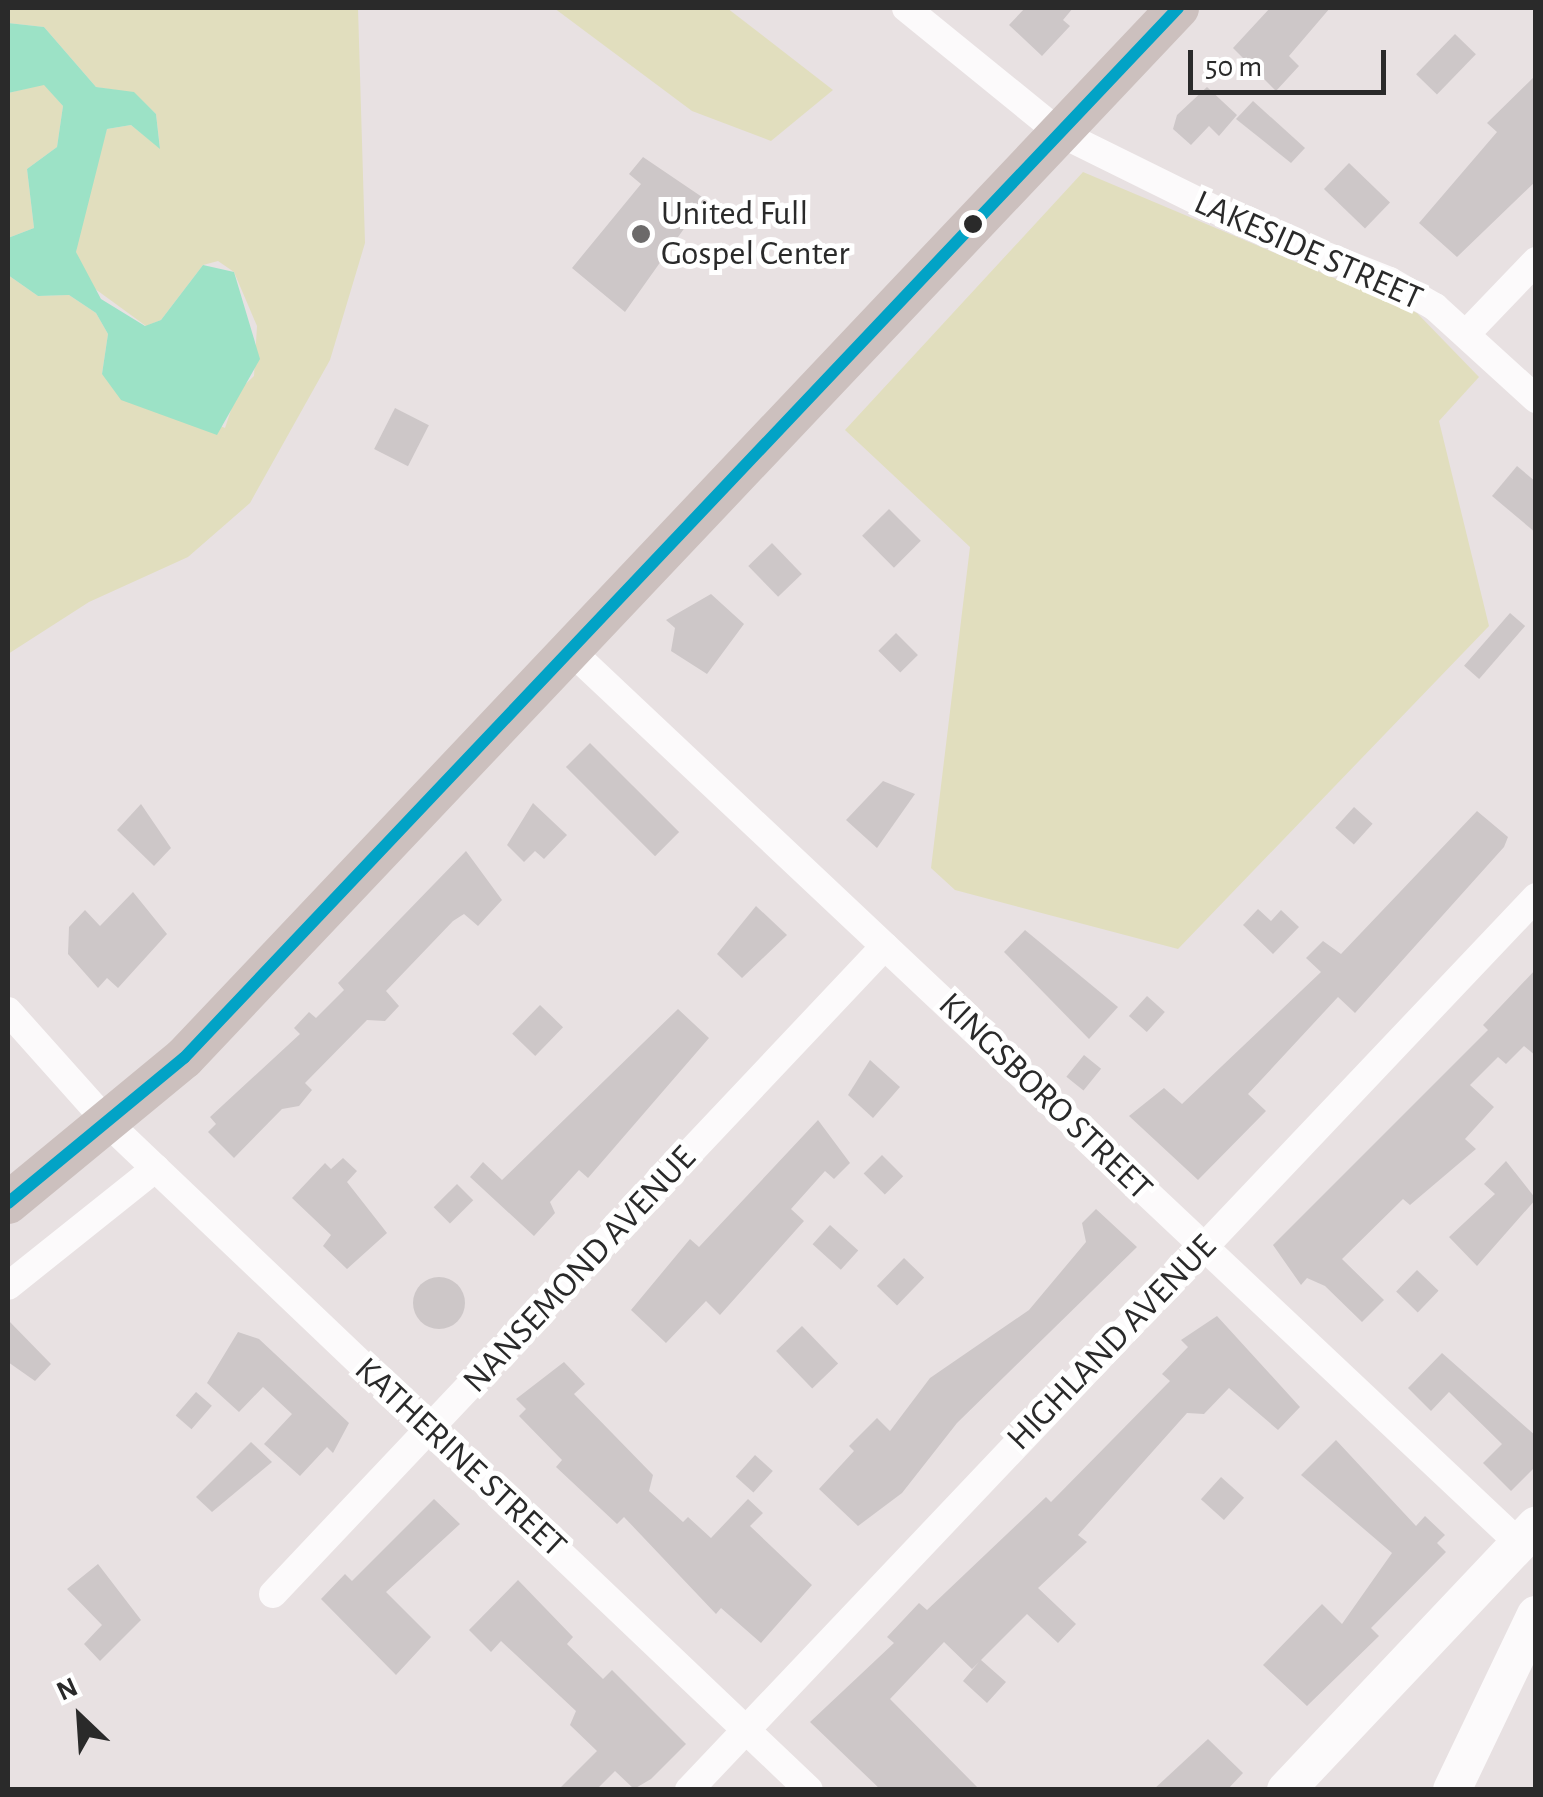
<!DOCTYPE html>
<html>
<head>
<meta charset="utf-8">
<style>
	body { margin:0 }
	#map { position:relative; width:1543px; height:1797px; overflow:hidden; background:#e8e1e2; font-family:"Alegreya Sans",sans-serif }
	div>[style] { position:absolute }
	.green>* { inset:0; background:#e1debe }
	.water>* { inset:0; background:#9ce2c6 }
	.building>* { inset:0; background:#cdc7c8; transform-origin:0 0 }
	.round { border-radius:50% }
	.street>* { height:28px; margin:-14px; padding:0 14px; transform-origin:14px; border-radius:14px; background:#fcfafb }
	.secondary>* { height:38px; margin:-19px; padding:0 19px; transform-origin:19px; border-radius:19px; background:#fcfafb }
	.primary>* { height:42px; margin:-21px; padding:0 21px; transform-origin:21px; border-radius:21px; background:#ccc0be }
	.bus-1>* { height:12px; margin:-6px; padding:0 6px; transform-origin:6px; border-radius:6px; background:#02a3c6 }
	.dots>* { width:28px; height:28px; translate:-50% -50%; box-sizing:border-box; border:5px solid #fff; border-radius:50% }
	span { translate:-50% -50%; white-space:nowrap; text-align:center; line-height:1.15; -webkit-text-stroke:10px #fff; paint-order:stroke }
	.poi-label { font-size:35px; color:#2a2a2a }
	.left { translate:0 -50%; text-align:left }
	.street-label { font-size:35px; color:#2a2a2a }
	.frame { position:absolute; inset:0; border:10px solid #2a2a2a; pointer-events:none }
	.north { position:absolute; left:30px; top:1667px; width:100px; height:100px; -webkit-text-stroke:8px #fff; paint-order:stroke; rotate:335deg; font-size:28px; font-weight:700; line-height:40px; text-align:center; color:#2a2a2a }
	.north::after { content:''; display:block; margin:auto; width:35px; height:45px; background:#2a2a2a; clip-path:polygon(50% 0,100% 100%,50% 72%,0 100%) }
	.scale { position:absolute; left:1188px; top:50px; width:198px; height:45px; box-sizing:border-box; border:5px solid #2a2a2a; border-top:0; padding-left:12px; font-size:30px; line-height:35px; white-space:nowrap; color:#2a2a2a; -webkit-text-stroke:8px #fff; paint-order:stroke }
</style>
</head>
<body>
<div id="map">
	<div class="green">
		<i style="clip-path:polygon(8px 8px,358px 8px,365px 243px,330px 360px,250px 503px,188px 557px,89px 602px,8px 654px,8px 275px,38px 296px,69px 295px,96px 313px,108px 334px,102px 374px,225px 428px,237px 392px,254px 376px,257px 326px,234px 272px,218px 261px,203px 265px,161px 320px,146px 326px,87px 283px,76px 252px,79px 218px,107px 129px,131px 125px,160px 148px,156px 114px,134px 93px,96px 87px,44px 27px,8px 23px)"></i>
		<i style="clip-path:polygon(554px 8px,727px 8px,833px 90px,771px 141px,692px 111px)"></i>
		<i style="clip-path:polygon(44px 84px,63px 106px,57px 147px,27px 169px,34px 228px,8px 238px,8px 93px)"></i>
		<i style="clip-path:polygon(1083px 172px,1417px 313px,1479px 377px,1439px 421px,1489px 626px,1178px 949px,955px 890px,931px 868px,970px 547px,845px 430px)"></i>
	</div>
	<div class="water">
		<i style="clip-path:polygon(8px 23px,44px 27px,96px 87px,134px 92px,156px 114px,160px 149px,131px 125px,107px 129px,76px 252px,101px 299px,145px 326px,161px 320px,203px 265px,234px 272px,260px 359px,217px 435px,121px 400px,102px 374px,108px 334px,96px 313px,69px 295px,38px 296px,8px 275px,8px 238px,34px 228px,27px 169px,57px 147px,63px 106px,44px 85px,8px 93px)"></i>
	</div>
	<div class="building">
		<i style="clip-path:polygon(1025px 8px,1073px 8px,1063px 20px,1070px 26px,1042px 56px,1009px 25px)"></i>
		<i style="clip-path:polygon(1270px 8px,1330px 8px,1289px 56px,1299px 66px,1276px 91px,1233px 48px)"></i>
		<i style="left:1455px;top:34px;width:29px;height:56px;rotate:44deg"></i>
		<i style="clip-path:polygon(1536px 75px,1536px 181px,1457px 257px,1419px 223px,1497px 132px,1487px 123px)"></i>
		<i style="clip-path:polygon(1207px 87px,1237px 115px,1219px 136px,1209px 126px,1191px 145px,1173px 129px,1177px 115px)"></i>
		<i style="clip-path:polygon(1253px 101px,1305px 148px,1291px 163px,1236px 119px)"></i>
		<i style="clip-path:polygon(643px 157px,705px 199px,625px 312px,572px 268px,641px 184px,629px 174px)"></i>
		<i style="left:1349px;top:163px;width:57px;height:36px;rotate:44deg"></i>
		<i style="left:395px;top:408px;width:38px;height:46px;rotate:27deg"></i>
		<i style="clip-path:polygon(1517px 466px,1536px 482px,1536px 533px,1492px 496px)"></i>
		<i style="left:889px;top:509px;width:45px;height:38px;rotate:45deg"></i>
		<i style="left:772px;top:543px;width:43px;height:33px;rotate:46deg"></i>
		<i style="clip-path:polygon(711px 594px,744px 624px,707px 674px,671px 651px,675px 628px,666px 620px)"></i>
		<i style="left:1510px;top:613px;width:20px;height:70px;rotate:41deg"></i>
		<i style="left:896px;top:633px;width:31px;height:25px;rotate:45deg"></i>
		<i style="left:590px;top:743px;width:126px;height:34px;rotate:45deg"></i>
		<i style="clip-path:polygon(883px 781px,915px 794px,877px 848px,846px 820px)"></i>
		<i style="clip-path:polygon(533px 803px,567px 835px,544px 859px,535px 851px,524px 862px,507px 845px)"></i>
		<i style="clip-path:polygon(141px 804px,171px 848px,154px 866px,117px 830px)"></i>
		<i style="left:1354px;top:807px;width:25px;height:28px;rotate:42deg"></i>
		<i style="clip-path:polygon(1477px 811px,1508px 837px,1504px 847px,1355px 1013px,1338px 997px,1248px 1094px,1266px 1111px,1198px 1180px,1129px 1116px,1164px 1088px,1182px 1104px,1321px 972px,1306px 958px,1323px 941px,1341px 954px)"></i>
		<i style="clip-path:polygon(466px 851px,502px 900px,478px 926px,464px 914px,453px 921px,386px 991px,399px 1006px,385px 1021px,367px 1020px,305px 1083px,312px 1090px,299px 1106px,282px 1109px,234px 1158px,208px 1132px,216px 1124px,210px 1117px,300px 1034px,294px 1028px,309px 1012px,316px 1018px,344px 990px,338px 983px)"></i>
		<i style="clip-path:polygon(133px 892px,167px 934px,118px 988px,107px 978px,98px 988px,68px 954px,69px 927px,85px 910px,100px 926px)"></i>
		<i style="clip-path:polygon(756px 906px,787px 935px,742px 978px,717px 954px)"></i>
		<i style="clip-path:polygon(1258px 909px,1271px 921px,1281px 910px,1299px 927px,1273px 954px,1243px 925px)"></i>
		<i style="clip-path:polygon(1025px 930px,1118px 1007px,1089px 1039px,1004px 952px)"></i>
		<i style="clip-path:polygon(1536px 969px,1536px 1056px,1524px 1046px,1506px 1064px,1498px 1057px,1470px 1085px,1494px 1107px,1465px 1139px,1476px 1149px,1410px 1205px,1403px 1199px,1342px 1259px,1384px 1300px,1362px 1322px,1325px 1286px,1307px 1278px,1301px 1285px,1273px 1245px,1488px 1030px,1483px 1025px)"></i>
		<i style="left:1147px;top:996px;width:24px;height:27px;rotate:42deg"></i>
		<i style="left:540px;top:1005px;width:32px;height:40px;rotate:44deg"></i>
		<i style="clip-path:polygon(678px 1009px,709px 1038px,588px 1178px,579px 1170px,550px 1202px,555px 1213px,534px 1236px,470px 1177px,483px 1162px,502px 1180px)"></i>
		<i style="left:1084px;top:1055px;width:22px;height:28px;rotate:39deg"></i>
		<i style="clip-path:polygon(870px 1060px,900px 1087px,873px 1118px,848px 1095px)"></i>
		<i style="clip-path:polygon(818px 1120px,850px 1163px,834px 1179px,825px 1171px,791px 1209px,804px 1221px,720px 1315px,706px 1301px,666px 1343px,631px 1310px,690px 1239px,699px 1247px)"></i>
		<i style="left:882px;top:1155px;width:30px;height:26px;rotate:45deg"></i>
		<i style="clip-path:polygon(343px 1158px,357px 1171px,347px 1182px,387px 1233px,347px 1269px,323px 1246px,331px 1235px,292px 1198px,325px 1163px,331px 1169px)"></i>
		<i style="clip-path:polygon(1506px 1161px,1536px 1199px,1477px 1266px,1449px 1237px,1495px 1194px,1484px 1184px)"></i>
		<i style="left:457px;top:1184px;width:23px;height:33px;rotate:45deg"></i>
		<i style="clip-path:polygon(1096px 1209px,1137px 1247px,957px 1423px,902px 1493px,858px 1526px,819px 1489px,854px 1451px,849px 1446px,877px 1418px,890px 1431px,930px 1378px,1029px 1310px,1086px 1242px,1082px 1223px)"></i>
		<i style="left:830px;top:1225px;width:38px;height:26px;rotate:42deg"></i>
		<i style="left:904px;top:1258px;width:28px;height:39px;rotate:44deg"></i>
		<i style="left:1417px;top:1270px;width:30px;height:30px;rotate:44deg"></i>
		<i class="round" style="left:413px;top:1277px;width:52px;height:52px"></i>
		<i style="clip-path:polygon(1217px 1316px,1300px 1407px,1278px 1430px,1229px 1388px,1204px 1414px,1187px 1413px,1078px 1535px,1087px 1542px,1038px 1588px,1076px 1624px,1058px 1643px,1027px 1614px,981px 1660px,1006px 1682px,987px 1703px,963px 1681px,979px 1662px,972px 1669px,944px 1642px,890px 1699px,980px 1790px,881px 1790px,810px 1722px,894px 1643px,887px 1637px,919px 1603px,927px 1610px,1046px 1497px,1051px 1502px,1170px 1381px,1162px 1374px,1188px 1347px,1181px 1340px)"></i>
		<i style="clip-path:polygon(8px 1320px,51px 1364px,35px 1381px,8px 1362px)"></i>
		<i style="left:802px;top:1326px;width:52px;height:36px;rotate:46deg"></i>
		<i style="clip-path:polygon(238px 1332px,259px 1339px,349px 1423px,333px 1453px,327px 1447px,300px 1476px,264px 1444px,292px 1414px,263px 1387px,239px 1412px,207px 1383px)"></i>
		<i style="clip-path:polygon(1442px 1353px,1536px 1436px,1536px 1466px,1511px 1491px,1483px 1463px,1502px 1444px,1449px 1392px,1431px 1411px,1408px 1388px)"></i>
		<i style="clip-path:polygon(564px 1362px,585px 1384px,574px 1394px,653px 1475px,649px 1491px,683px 1522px,688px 1517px,711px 1538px,748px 1499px,763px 1513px,750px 1526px,812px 1585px,761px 1643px,721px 1608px,716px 1614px,624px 1517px,617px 1524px,556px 1467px,562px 1460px,519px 1416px,526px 1409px,516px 1399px)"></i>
		<i style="left:196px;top:1392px;width:21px;height:31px;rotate:41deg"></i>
		<i style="clip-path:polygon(1336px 1440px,1416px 1526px,1425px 1516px,1445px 1535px,1437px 1543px,1446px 1552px,1371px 1628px,1379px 1636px,1307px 1706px,1263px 1665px,1322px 1604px,1342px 1624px,1392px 1553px,1301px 1475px)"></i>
		<i style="clip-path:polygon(251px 1442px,272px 1462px,212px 1512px,196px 1497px)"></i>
		<i style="left:755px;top:1455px;width:24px;height:29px;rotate:42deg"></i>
		<i style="left:1221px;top:1477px;width:31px;height:30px;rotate:42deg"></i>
		<i style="clip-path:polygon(434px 1499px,460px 1524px,386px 1592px,431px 1637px,396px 1675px,321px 1599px,345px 1574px,352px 1581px)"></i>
		<i style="clip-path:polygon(98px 1564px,141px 1620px,100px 1661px,84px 1644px,102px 1625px,67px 1589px)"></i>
		<i style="clip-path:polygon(518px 1580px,573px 1637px,567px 1644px,603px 1679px,612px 1670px,686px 1744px,651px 1779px,634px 1789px,615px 1771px,596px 1790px,558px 1790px,597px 1751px,570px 1725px,576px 1711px,501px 1641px,491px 1652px,469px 1630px)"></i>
		<i style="clip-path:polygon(1208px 1739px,1243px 1773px,1227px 1790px,1153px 1790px)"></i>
	</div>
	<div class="street">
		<i style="left:906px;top:8px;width:198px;rotate:39.1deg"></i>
		<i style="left:1060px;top:133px;width:201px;rotate:26.3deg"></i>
		<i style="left:1240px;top:222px;width:161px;rotate:21.5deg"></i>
		<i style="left:1390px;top:281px;width:52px;rotate:30deg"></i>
		<i style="left:1435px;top:307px;width:137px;rotate:42.3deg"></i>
		<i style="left:1466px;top:334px;width:101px;rotate:-46.2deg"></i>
		<i style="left:571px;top:651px;width:1302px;rotate:43.26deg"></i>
		<i style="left:8px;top:1011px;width:154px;rotate:48.2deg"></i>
		<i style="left:111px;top:1126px;width:963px;rotate:43.57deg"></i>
		<i style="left:8px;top:1286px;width:189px;rotate:-38.6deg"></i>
		<i style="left:273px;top:1594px;width:891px;rotate:-46.64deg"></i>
		<i style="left:689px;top:1790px;width:1231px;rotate:-46.51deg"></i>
	</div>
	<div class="secondary">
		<i style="left:1286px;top:1790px;width:364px;rotate:-46.6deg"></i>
		<i style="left:1452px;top:1790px;width:194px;rotate:-64.4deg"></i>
	</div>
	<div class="primary">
		<i style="left:8px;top:1203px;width:228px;rotate:-39.5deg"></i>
		<i style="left:184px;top:1058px;width:1446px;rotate:-46.57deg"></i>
	</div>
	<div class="bus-1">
		<i style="left:8px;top:1203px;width:228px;rotate:-39.5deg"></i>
		<i style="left:184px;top:1058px;width:1446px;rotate:-46.57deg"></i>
	</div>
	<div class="dots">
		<i style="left:973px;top:224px;background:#2a2a2a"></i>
		<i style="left:641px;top:234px;background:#6c6a6a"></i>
	</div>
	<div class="poi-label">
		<span class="left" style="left:661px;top:234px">United Full<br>Gospel Center</span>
	</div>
	<div class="street-label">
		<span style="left:1308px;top:251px;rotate:24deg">LAKESIDE STREET</span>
		<span style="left:1045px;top:1097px;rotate:44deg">KINGSBORO STREET</span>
		<span style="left:580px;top:1270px;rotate:-47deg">NANSEMOND AVENUE</span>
		<span style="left:1112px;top:1343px;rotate:-46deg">HIGHLAND AVENUE</span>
		<span style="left:460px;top:1458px;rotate:43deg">KATHERINE STREET</span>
	</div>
	<div class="frame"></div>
	<div class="north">N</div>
	<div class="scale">50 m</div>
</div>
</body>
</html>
